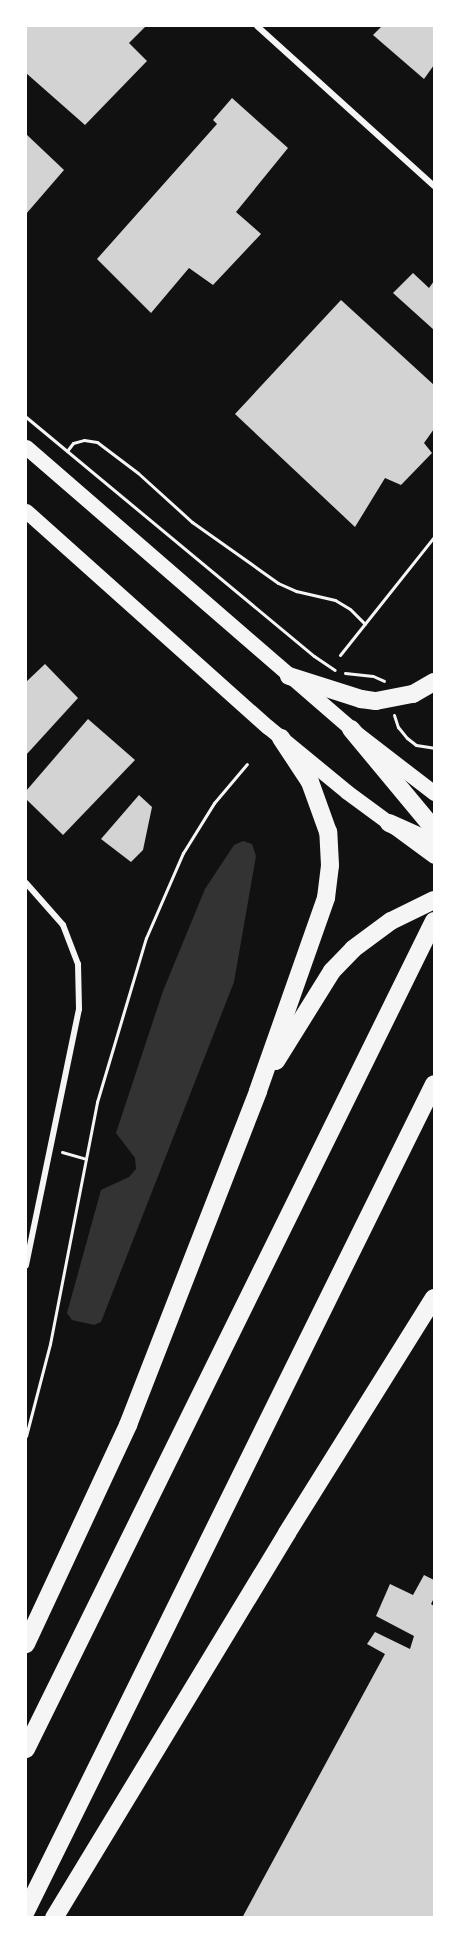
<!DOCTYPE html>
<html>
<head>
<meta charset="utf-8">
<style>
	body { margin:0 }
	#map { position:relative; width:460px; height:1943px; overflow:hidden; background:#111; font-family:"PT Sans Narrow",sans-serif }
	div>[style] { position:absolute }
	.water>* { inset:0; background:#333 }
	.building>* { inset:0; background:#d3d3d3 }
	.path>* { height:3px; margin:-1.5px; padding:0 1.5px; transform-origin:1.5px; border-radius:1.5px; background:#f5f5f5 }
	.minor>* { height:6px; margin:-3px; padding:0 3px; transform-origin:3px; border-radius:3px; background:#f5f5f5 }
	.primary>* { height:15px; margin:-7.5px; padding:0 7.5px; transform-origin:7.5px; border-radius:7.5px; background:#f5f5f5 }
	.motorway>* { height:18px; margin:-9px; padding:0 9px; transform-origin:9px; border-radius:9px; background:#f5f5f5 }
	span { translate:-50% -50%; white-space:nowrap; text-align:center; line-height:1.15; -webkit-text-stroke:6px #fff; paint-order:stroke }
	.frame { position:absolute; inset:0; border:27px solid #fff; pointer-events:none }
</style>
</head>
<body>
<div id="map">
	<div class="water">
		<i style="clip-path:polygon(243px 841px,252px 844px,256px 856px,234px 982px,101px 1322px,94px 1325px,72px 1320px,67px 1313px,101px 1190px,129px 1177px,136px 1169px,135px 1158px,116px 1133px,163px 991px,205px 889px,234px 845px)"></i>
	</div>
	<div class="building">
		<i style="clip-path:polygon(26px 26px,146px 26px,129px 43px,147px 61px,85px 125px,26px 73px)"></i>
		<i style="clip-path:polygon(382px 26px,434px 26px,434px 65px,424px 79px,373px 35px)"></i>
		<i style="clip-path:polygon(232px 98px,288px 148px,236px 212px,261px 234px,213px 285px,189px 268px,151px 313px,97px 259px,217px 124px,213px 120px)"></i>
		<i style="clip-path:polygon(26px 134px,64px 170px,26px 214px)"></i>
		<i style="clip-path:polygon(413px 273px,429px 288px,434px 281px,434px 330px,393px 293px)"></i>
		<i style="clip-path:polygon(341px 300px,434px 385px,434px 429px,424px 443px,432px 453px,401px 485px,385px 478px,355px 527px,235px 414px)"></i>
		<i style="clip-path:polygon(45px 664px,78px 698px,26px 755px,26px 682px)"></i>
		<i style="clip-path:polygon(88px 719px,135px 760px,63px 835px,26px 799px,26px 791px)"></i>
		<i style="clip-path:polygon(139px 795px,152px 807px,143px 850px,131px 862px,101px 839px)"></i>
		<i style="clip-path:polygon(424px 1575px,434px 1580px,434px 1598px,431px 1604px,434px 1606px,434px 1918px,242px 1918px,385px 1654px,367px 1644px,375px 1632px,410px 1649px,414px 1636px,376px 1616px,390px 1584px,413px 1595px)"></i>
	</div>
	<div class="path">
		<i style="left:26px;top:417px;width:374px;rotate:39.7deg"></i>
		<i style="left:314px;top:656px;width:25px;rotate:34deg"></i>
		<i style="left:67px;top:451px;width:10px;rotate:-53deg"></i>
		<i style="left:73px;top:443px;width:11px;rotate:-15deg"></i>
		<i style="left:84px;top:440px;width:13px;rotate:9deg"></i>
		<i style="left:97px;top:442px;width:51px;rotate:37.1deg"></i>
		<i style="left:138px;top:473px;width:73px;rotate:42.2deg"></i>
		<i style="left:192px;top:522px;width:105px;rotate:35.3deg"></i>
		<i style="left:278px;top:583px;width:20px;rotate:24deg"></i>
		<i style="left:296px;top:591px;width:40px;rotate:13deg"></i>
		<i style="left:335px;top:600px;width:17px;rotate:31deg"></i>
		<i style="left:350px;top:609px;width:21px;rotate:45deg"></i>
		<i style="left:340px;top:655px;width:151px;rotate:-51.5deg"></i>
		<i style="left:345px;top:673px;width:28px;rotate:6deg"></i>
		<i style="left:373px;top:676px;width:12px;rotate:24deg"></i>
		<i style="left:394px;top:715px;width:13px;rotate:72deg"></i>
		<i style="left:398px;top:727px;width:14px;rotate:51deg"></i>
		<i style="left:407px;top:738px;width:11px;rotate:38deg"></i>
		<i style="left:416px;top:745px;width:18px;rotate:9deg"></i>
		<i style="left:62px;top:1152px;width:25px;rotate:16deg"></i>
		<i style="left:26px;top:1436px;width:95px;rotate:-75.4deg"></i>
		<i style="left:50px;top:1344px;width:247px;rotate:-79deg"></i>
		<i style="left:97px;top:1102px;width:171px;rotate:-73.4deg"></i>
		<i style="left:146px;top:938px;width:93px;rotate:-66.5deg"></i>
		<i style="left:183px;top:853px;width:59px;rotate:-58.2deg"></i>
		<i style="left:214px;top:803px;width:51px;rotate:-49.8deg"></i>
	</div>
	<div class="minor">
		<i style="left:257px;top:26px;width:239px;rotate:42.1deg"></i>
		<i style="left:26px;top:883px;width:56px;rotate:48.6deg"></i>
		<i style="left:63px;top:925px;width:42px;rotate:69deg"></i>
		<i style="left:78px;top:964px;width:45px;rotate:88.7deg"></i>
		<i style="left:79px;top:1009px;width:262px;rotate:101.7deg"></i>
	</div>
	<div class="primary">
		<i style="left:26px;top:447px;width:430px;rotate:40.9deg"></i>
		<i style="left:351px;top:729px;width:105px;rotate:37.6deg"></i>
		<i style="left:26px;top:511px;width:324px;rotate:41.8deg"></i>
		<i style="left:268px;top:727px;width:102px;rotate:39.4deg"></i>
		<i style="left:347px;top:792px;width:108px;rotate:36.3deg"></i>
	</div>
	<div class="motorway">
		<i style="left:289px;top:676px;width:76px;rotate:17.7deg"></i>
		<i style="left:361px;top:699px;width:15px;rotate:8deg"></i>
		<i style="left:376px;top:701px;width:38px;rotate:-11deg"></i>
		<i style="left:413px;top:694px;width:24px;rotate:-30deg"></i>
		<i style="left:351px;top:729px;width:130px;rotate:50.3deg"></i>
		<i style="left:389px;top:823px;width:49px;rotate:24deg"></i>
		<i style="left:276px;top:1061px;width:106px;rotate:-58.1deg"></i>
		<i style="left:332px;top:971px;width:30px;rotate:-46deg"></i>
		<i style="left:353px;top:949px;width:47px;rotate:-36.4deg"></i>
		<i style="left:391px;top:921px;width:48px;rotate:-26deg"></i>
		<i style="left:26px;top:1644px;width:242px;rotate:-65deg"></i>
		<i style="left:128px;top:1425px;width:358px;rotate:-68.7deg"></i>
		<i style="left:258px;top:1091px;width:205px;rotate:-70.6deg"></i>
		<i style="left:326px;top:898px;width:33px;rotate:-83deg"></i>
		<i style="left:330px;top:865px;width:33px;rotate:-93deg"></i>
		<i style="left:328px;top:832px;width:53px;rotate:-109.8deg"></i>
		<i style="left:310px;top:782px;width:53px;rotate:-123.4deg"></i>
		<i style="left:26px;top:1749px;width:923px;rotate:-63.77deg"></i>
		<i style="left:26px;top:1911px;width:922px;rotate:-63.74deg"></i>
		<i style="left:54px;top:1918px;width:450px;rotate:-58.8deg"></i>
		<i style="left:287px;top:1533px;width:277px;rotate:-58deg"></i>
	</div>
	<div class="frame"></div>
</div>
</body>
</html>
